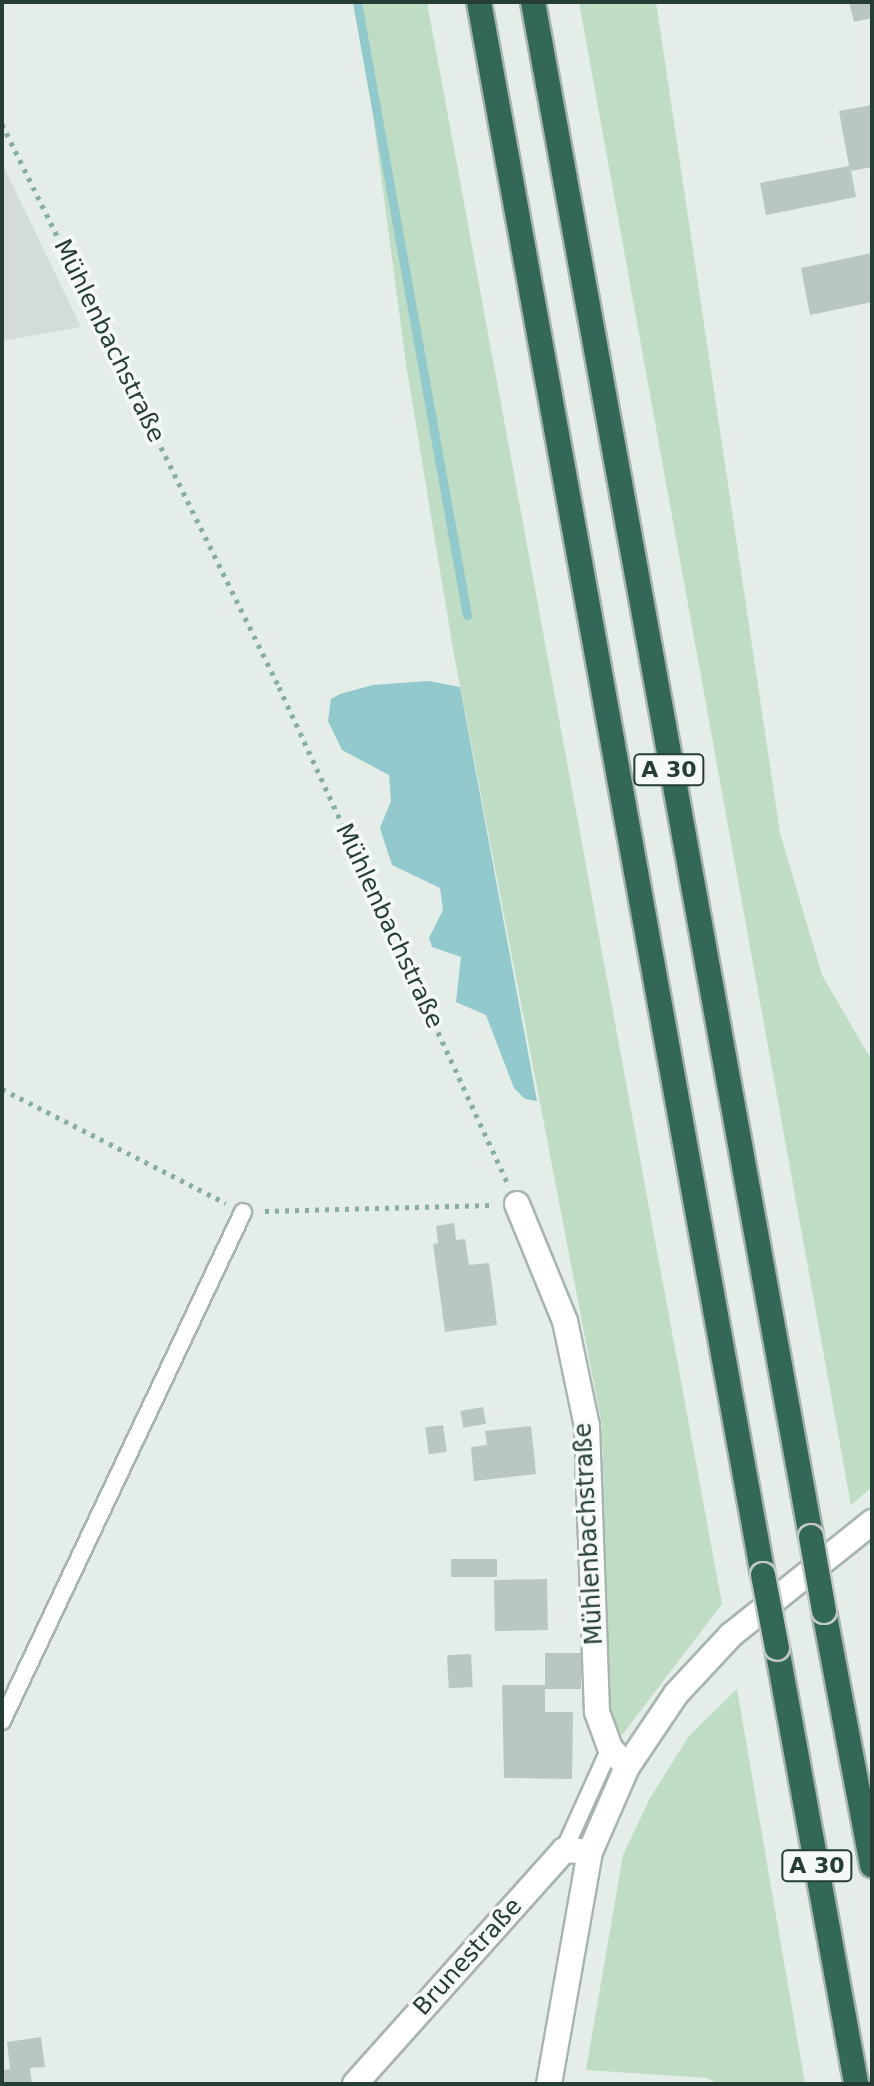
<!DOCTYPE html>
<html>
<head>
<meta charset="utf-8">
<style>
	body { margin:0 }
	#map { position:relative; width:874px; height:2086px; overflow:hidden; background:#e4ede8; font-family:"DejaVu Sans",sans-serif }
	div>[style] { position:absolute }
	.built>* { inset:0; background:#d3dcd7 }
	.green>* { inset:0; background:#bfdcc4 }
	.water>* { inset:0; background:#91c9cd }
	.stream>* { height:9px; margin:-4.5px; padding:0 4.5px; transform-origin:4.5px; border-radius:4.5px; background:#91c9cd }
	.building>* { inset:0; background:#bac7c1; transform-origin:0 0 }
	.path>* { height:5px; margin-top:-2.5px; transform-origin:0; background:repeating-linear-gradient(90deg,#88ae9e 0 4px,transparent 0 10px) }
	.roads { filter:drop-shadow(2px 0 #a7b5ae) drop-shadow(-2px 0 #a7b5ae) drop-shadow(0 2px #a7b5ae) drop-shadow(0 -2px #a7b5ae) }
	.service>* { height:16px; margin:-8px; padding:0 8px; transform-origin:8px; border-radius:8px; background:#fff }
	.minor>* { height:24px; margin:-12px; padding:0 12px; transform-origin:12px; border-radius:12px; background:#fff }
	.secondary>* { height:24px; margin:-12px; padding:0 12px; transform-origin:12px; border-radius:12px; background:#fff }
	.motorway>* { height:24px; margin:-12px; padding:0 12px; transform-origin:12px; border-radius:12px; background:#336757 }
	.bridges { filter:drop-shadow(2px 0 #c2c9c6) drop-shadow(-2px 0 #c2c9c6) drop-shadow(0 2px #c2c9c6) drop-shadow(0 -2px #c2c9c6) }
	.motorway-bridge>* { height:24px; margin:-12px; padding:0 12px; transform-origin:12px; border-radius:12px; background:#336757 }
	span { translate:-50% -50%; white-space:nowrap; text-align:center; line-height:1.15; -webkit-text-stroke:7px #f5f9f7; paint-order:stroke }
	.shield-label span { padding:2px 6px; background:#f5f9f7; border:2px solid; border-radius:6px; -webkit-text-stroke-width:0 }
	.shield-label { font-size:22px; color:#253d34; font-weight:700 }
	.street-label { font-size:24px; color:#253d34 }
	.frame { position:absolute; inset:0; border:4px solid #253d34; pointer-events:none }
</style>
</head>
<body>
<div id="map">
	<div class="built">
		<i style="clip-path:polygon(2px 163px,81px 327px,2px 341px)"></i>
	</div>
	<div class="green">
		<i style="clip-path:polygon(358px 2px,427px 2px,722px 1604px,622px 1735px,608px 1711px,602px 1426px,453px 649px,406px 364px)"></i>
		<i style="clip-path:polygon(579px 2px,656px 2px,780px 833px,822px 975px,872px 1061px,872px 1487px,851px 1505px)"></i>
		<i style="clip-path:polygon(737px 1689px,805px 2084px,719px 2084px,707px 2078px,586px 2070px,623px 1855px,650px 1798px,689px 1736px)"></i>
	</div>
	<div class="water">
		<i style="clip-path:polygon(429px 681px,460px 687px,537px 1101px,525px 1099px,514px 1088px,486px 1015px,456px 1002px,461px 957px,432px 947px,429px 938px,443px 910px,440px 888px,392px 865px,380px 828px,391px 801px,389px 775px,342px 750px,328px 721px,331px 699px,340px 694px,373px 685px)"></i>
	</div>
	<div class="stream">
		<i style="left:357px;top:2px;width:623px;rotate:79.83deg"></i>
	</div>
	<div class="building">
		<i style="clip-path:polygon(849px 2px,872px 2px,872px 18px,854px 22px)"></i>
		<i style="clip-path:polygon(872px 105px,872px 167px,851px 171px,856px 197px,766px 215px,760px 183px,849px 166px,839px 111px)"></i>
		<i style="clip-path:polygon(872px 253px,872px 302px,810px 315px,801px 268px)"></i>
		<i style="clip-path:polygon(454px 1223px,456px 1240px,465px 1239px,469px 1265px,489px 1263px,497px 1325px,445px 1332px,433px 1244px,438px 1243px,436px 1226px)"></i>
		<i style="left:483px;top:1407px;width:17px;height:23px;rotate:80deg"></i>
		<i style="left:443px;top:1425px;width:27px;height:18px;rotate:82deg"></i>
		<i style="clip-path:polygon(531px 1426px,536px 1474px,474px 1481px,471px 1447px,487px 1445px,485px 1431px)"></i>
		<i style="left:497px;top:1559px;width:18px;height:46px;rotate:90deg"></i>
		<i style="left:547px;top:1579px;width:51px;height:53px;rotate:89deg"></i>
		<i style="clip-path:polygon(545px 1653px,581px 1653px,581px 1689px,545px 1689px,545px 1712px,573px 1712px,572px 1779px,504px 1778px,502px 1685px,545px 1685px)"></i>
		<i style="left:471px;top:1654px;width:33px;height:24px;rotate:87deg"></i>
		<i style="clip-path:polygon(41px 2037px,45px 2067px,30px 2068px,32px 2084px,4px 2084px,2px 2071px,10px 2069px,7px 2042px)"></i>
	</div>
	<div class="path">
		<i style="left:2px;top:124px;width:627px;rotate:63.8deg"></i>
		<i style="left:279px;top:687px;width:545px;rotate:65.27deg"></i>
		<i style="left:2px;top:1089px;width:251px;rotate:27deg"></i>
		<i style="left:265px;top:1211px;width:226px;rotate:-1.5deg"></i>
	</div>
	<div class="roads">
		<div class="service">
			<i style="left:2px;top:1721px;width:563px;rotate:-64.66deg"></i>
			<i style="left:564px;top:1850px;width:112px;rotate:-65.7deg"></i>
		</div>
		<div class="minor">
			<i style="left:517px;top:1204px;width:126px;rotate:67.7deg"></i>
			<i style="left:565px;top:1321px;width:107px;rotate:78.2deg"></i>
			<i style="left:587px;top:1426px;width:286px;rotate:88deg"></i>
			<i style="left:597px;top:1712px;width:38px;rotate:70deg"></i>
			<i style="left:610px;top:1748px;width:25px;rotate:48deg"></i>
			<i style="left:355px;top:2084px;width:314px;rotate:-48.2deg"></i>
			<i style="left:564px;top:1850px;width:26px;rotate:4deg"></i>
		</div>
		<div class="secondary">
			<i style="left:549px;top:2084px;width:236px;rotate:-80deg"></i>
			<i style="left:590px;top:1852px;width:93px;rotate:-66.5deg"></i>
			<i style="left:627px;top:1767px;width:88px;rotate:-56.1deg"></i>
			<i style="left:676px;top:1694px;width:81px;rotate:-47deg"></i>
			<i style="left:731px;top:1635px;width:181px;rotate:-38.7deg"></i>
		</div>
		<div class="motorway">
			<i style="left:479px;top:2px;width:1598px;rotate:79.77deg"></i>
			<i style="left:533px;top:2px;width:1560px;rotate:79.73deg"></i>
			<i style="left:824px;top:1611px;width:259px;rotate:79.3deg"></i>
			<i style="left:777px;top:1648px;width:443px;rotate:79.7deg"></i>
		</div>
	</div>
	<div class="bridges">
		<div class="motorway-bridge">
			<i style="left:811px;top:1537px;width:75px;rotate:80deg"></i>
			<i style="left:763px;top:1575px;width:74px;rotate:79.1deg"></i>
		</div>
	</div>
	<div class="shield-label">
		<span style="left:669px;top:770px">A 30</span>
		<span style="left:817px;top:1866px">A 30</span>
	</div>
	<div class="street-label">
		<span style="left:109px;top:341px;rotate:64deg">Mühlenbachstraße</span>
		<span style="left:389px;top:926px;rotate:65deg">Mühlenbachstraße</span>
		<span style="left:589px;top:1534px;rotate:-93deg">Mühlenbachstraße</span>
		<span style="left:468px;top:1957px;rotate:-48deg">Brunestraße</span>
	</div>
	<div class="frame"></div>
</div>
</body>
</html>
